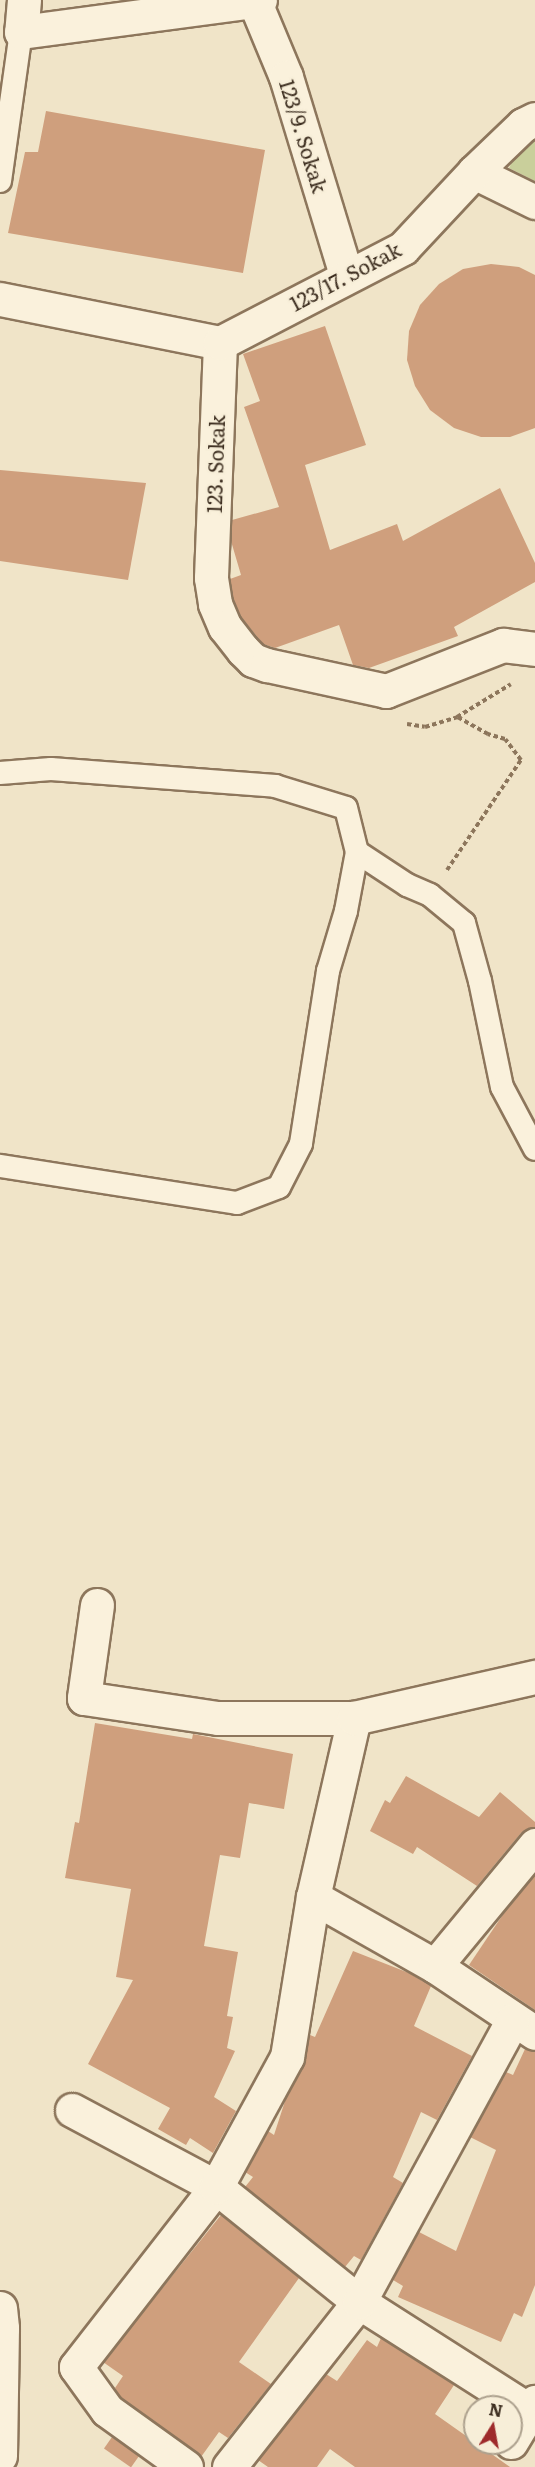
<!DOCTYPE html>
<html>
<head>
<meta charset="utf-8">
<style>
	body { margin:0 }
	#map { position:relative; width:535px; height:2467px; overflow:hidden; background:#f0e4c8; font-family:Literata,serif }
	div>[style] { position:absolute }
	.green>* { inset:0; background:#c9cf9b }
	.building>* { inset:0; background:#cf9f7d; transform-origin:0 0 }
	.path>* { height:4px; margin-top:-2px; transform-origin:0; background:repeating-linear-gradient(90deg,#8d765c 0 4.5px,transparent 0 7.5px) }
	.roads { filter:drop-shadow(2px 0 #8d765c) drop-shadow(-2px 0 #8d765c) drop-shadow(0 2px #8d765c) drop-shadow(0 -2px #8d765c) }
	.lane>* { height:22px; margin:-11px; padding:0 11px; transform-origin:11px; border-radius:11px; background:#faf1dc }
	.street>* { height:33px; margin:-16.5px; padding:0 16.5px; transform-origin:16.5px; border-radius:16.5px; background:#faf1dc }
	span { translate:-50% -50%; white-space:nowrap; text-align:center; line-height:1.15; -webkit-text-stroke:4.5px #f7eed8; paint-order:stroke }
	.street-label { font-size:20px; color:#3d2e20 }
	.north { position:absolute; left:463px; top:2395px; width:60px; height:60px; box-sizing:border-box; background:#f7eed8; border:2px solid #ada18e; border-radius:50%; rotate:11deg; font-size:16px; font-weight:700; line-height:24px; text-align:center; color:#3d2e20 }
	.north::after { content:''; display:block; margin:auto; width:21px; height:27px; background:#9e2a2b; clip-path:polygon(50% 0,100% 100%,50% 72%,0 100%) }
</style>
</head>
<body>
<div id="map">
	<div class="green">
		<i style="clip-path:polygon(535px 137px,535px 181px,509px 168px,521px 144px)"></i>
	</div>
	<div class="building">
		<i style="clip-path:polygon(46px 111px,265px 150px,243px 273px,8px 233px,25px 152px,38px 152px)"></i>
		<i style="clip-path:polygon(491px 264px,519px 267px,535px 275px,535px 428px,510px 437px,481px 437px,454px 428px,430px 410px,415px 386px,407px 360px,409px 331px,420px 305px,439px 284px,463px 269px)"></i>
		<i style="clip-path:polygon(325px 326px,366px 445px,305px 465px,330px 550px,397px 524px,403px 541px,500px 488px,535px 563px,535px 582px,454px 627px,458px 636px,369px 668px,353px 665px,339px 625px,275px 648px,263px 644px,241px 617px,233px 599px,230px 579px,241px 575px,231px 541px,232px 520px,279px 507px,244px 407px,260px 401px,243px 354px)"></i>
		<i style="clip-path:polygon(0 470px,146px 483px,128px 580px,0 561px)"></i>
		<i style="clip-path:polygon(95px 1723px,192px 1739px,193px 1734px,293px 1754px,284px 1809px,249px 1803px,240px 1858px,220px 1855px,204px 1946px,238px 1952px,227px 2016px,233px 2017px,227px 2048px,235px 2051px,214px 2097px,236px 2111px,213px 2153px,190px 2138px,186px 2145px,158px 2129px,170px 2108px,88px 2064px,133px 1980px,116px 1977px,131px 1889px,65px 1878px,75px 1822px,79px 1823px)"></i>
		<i style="clip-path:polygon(406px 1776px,479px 1817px,500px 1792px,535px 1822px,535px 1827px,521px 1833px,477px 1886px,417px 1847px,413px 1854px,370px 1831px,385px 1800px,390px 1803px)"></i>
		<i style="clip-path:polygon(535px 1874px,535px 2010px,469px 1965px,508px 1907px)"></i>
		<i style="clip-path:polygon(353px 1951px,409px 1973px,431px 1986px,414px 2026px,472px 2056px,437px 2120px,421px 2112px,393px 2177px,403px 2183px,361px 2260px,354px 2256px,345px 2267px,245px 2187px,253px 2177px,245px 2172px,268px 2131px,274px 2135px,286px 2098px,304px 2066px,310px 2035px,315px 2037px)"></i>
		<i style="clip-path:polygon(525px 2049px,535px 2052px,535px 2285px,522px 2317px,514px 2313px,501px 2342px,398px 2297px,403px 2286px,393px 2280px,419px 2232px,456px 2251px,496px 2150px,470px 2137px,506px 2072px,513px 2075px)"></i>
		<i style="clip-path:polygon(221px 2215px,299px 2278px,239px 2362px,271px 2384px,228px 2438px,219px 2432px,201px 2457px,120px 2397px,115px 2388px,123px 2376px,103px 2362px)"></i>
		<i style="clip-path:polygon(381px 2338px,454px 2385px,435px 2414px,510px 2467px,355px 2467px,330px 2449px,317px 2467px,268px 2467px,258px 2460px,326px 2374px,337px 2381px,367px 2340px,377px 2347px)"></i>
		<i style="left:112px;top:2437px;width:33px;height:14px;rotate:35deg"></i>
	</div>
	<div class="path">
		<i style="left:407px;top:724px;width:18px;rotate:9deg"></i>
		<i style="left:425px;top:727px;width:34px;rotate:-17deg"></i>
		<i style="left:457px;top:717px;width:63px;rotate:-31.4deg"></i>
		<i style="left:447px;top:870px;width:133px;rotate:-56.1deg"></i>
		<i style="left:521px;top:760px;width:26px;rotate:-127deg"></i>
		<i style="left:505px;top:739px;width:18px;rotate:-164deg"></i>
		<i style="left:488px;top:734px;width:35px;rotate:-151deg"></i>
	</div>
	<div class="roads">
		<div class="lane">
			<i style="left:0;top:181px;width:150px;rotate:-82deg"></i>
			<i style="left:0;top:773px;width:51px;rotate:-4.5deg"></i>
			<i style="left:51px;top:769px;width:225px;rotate:4.3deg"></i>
			<i style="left:275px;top:786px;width:74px;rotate:17.2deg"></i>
			<i style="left:346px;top:808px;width:45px;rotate:76deg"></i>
			<i style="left:357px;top:852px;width:60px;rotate:100.6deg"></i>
			<i style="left:346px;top:911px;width:63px;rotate:106.7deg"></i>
			<i style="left:328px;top:971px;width:175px;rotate:98.9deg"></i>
			<i style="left:301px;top:1144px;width:48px;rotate:117.1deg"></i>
			<i style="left:279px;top:1187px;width:45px;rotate:159.1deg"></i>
			<i style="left:237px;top:1203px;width:240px;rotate:-171.1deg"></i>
			<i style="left:357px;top:852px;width:60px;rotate:33.4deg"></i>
			<i style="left:407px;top:885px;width:25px;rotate:23deg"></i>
			<i style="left:430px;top:895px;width:44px;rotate:39.5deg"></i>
			<i style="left:464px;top:923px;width:60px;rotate:74.6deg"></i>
			<i style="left:480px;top:981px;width:108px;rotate:78.3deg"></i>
			<i style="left:502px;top:1087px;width:70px;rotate:62deg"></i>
		</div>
		<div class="street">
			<i style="left:24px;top:0;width:32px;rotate:95deg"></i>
			<i style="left:21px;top:32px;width:241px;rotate:-7.6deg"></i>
			<i style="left:254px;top:0;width:83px;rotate:67.4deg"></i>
			<i style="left:286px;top:77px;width:207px;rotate:73.1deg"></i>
			<i style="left:474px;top:172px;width:68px;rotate:26.2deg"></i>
			<i style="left:0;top:299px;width:224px;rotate:11.3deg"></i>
			<i style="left:220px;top:343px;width:235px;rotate:92.2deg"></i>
			<i style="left:211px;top:578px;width:26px;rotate:81deg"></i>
			<i style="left:215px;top:604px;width:25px;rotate:67deg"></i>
			<i style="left:225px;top:627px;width:29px;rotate:52deg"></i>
			<i style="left:243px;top:650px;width:14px;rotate:45deg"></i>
			<i style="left:253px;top:660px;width:15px;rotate:20deg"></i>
			<i style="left:267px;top:665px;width:122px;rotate:12.3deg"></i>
			<i style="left:386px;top:691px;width:126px;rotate:-21.5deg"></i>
			<i style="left:503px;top:645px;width:32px;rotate:7deg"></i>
			<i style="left:220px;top:343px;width:206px;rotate:-27.4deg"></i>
			<i style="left:403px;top:248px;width:104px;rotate:-46.9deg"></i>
			<i style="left:474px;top:172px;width:68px;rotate:-43.8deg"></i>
			<i style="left:523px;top:125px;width:13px;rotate:-27deg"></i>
			<i style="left:97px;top:1605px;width:94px;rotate:98deg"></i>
			<i style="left:84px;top:1698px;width:135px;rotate:8.5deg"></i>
			<i style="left:218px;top:1718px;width:136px"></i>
			<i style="left:313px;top:1897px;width:140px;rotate:29.5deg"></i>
			<i style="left:435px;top:1966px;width:120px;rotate:33.8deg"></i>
			<i style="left:435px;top:1966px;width:157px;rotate:-50.4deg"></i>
			<i style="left:72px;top:2110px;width:163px;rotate:28.1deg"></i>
			<i style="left:216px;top:2187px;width:184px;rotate:38.8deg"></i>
			<i style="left:359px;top:2302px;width:209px;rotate:32.5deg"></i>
			<i style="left:0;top:2308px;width:20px;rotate:84deg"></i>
			<i style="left:2px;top:2328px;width:128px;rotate:90.9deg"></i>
			<i style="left:511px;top:2442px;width:47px;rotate:-59deg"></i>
			<i style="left:186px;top:2467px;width:97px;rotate:-144.2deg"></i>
			<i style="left:107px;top:2410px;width:53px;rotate:-125.8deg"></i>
			<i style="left:76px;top:2367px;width:228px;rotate:-52.1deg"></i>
			<i style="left:216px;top:2187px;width:148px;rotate:-61.4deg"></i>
			<i style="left:287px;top:2057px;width:162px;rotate:-80.8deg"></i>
			<i style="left:313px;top:1897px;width:184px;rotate:-77.1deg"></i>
			<i style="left:354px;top:1718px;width:186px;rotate:-12.8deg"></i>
			<i style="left:229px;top:2467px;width:210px;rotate:-51.8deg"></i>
			<i style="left:359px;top:2302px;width:321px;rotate:-61.4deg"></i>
		</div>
	</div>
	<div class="street-label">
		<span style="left:304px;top:136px;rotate:73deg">123/9. Sokak</span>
		<span style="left:345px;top:276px;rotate:-28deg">123/17. Sokak</span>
		<span style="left:215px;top:464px;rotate:-88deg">123. Sokak</span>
	</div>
	<div class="north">N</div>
</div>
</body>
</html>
